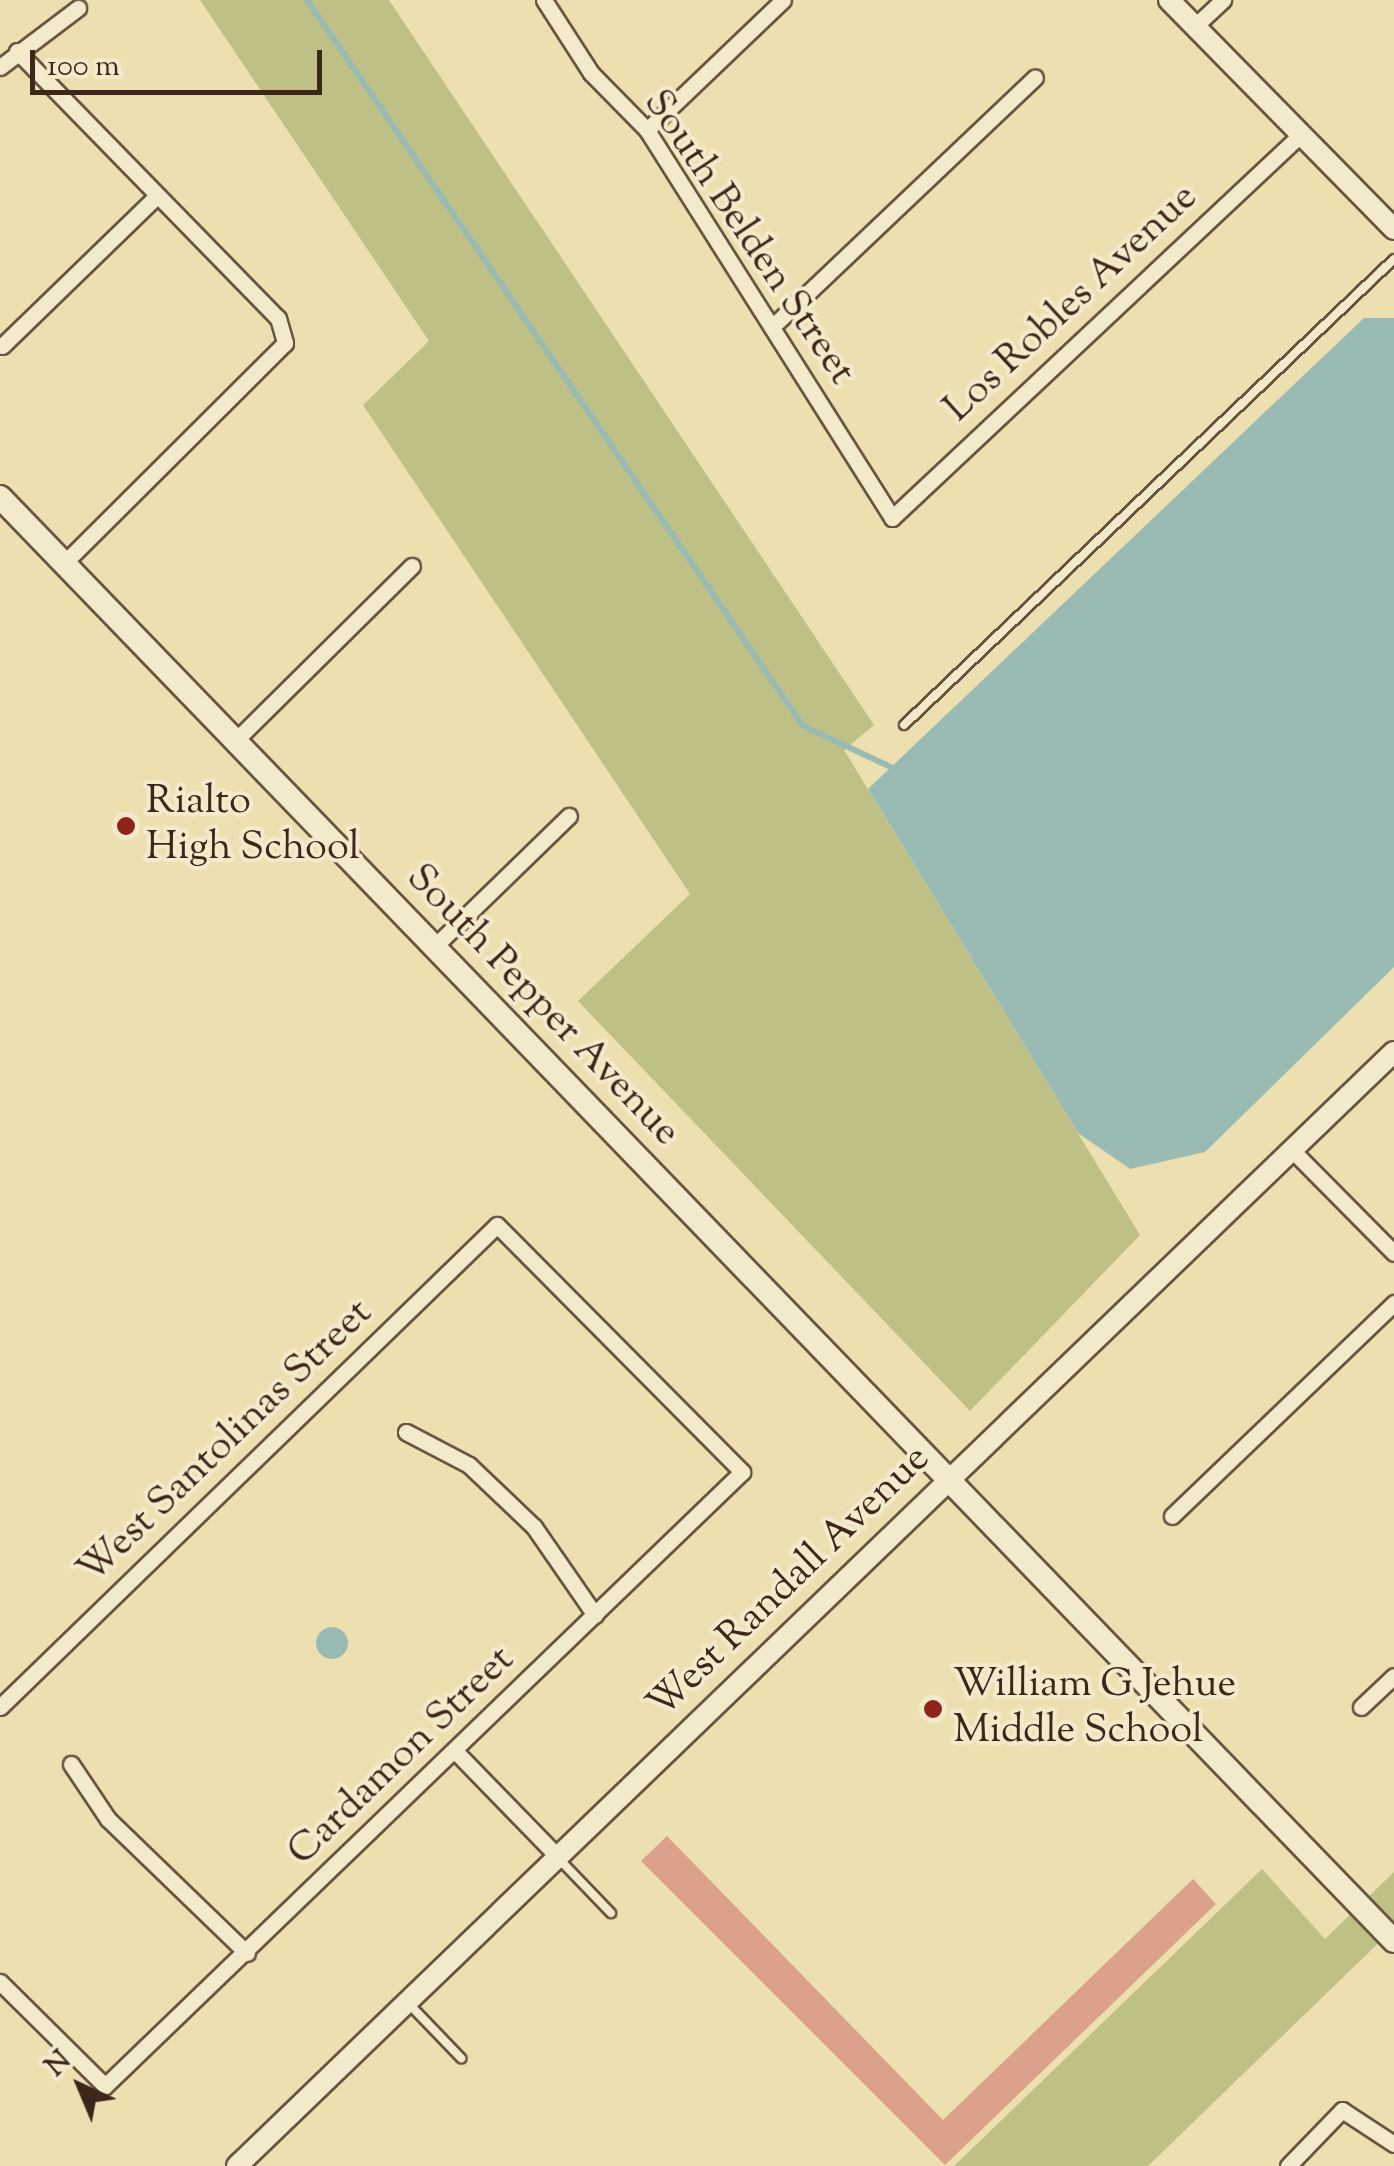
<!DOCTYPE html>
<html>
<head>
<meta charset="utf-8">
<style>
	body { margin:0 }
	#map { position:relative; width:1394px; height:2166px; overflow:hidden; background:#ecdfb0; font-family:"Sorts Mill Goudy",serif }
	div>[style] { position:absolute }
	.green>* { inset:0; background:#bfc086 }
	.water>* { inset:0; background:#9abbb3 }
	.round { border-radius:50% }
	.stream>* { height:6px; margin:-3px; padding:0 3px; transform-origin:3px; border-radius:3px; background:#9abbb3 }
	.building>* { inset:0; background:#dca18a }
	.roads { filter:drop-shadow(2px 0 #685540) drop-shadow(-2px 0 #685540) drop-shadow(0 2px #685540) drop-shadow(0 -2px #685540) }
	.service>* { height:8px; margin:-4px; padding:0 4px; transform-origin:4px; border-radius:4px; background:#f3eacc }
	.minor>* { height:15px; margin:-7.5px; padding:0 7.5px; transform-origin:7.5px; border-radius:7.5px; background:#f3eacc }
	.tertiary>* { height:20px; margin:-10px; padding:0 10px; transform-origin:10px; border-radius:10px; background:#f3eacc }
	.secondary>* { height:22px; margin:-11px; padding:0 11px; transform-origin:11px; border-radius:11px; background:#f3eacc }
	.dots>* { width:28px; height:28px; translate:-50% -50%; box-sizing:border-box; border:5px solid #f3eacc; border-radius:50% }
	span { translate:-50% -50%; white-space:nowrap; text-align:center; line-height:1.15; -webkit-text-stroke:8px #f3eacc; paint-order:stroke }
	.street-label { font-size:40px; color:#3c271a }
	.poi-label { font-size:40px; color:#3c271a }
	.left { translate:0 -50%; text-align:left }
	.north { position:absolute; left:30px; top:2036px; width:100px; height:100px; -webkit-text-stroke:8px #f3eacc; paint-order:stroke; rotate:316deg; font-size:28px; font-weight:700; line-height:40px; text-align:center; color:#3c271a }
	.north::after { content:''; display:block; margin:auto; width:35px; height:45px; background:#3c271a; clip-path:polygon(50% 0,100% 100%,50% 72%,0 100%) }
	.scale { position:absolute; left:30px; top:50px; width:292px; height:45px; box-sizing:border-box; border:5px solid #3c271a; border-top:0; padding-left:12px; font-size:30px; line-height:35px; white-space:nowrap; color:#3c271a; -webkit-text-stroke:8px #f3eacc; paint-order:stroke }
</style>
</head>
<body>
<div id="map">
	<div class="green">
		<i style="clip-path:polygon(200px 0,389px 0,874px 725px,844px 750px,1140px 1235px,970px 1411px,578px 1001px,690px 894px,363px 405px,429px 341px)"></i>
		<i style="clip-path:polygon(1262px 1869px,1325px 1939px,1394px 1872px,1394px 1928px,1148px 2166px,954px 2166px)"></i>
	</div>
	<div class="water">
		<i style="clip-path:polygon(1364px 318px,1394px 318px,1394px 967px,1205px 1152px,1130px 1169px,1078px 1133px,868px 789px)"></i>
		<i class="round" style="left:316px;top:1627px;width:32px;height:32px"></i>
	</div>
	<div class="stream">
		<i style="left:307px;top:0;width:879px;rotate:55.66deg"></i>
		<i style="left:803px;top:726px;width:97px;rotate:25deg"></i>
	</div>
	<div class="building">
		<i style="clip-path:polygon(667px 1836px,943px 2120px,1193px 1879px,1216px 1904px,945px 2165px,641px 1861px)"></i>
	</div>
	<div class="roads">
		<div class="service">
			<i style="left:904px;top:725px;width:676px;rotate:-43.56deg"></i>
			<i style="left:559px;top:1859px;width:75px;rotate:46.1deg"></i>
			<i style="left:410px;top:2005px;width:74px;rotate:46.1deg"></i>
		</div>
		<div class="minor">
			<i style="left:544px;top:0;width:87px;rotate:57.2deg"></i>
			<i style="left:591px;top:73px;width:80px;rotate:45.5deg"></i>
			<i style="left:647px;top:130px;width:459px;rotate:57.7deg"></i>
			<i style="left:892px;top:518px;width:557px;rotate:-43.18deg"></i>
			<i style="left:1194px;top:27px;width:40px;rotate:-43deg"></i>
			<i style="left:17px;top:51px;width:373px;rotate:45.7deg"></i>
			<i style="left:278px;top:318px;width:26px;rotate:74deg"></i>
			<i style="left:285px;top:343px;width:312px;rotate:135.1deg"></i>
			<i style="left:0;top:67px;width:98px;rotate:-37.1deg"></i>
			<i style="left:647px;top:130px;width:188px;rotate:-43.7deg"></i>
			<i style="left:773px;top:326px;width:361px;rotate:-43.5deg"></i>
			<i style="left:2px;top:346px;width:216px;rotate:-44.1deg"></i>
			<i style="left:237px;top:739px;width:246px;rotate:-44.7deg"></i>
			<i style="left:432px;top:949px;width:191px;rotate:-44.2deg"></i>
			<i style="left:1294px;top:1152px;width:142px;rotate:45.3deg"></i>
			<i style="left:406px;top:1432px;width:71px;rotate:27.6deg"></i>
			<i style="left:469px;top:1465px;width:90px;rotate:43.6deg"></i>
			<i style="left:534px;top:1527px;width:107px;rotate:55.3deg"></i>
			<i style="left:1172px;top:1516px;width:308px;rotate:-43.8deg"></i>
			<i style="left:0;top:1707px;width:692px;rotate:-44.12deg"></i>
			<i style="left:497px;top:1225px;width:348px;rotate:45.2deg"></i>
			<i style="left:742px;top:1472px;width:885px;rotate:136.05deg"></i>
			<i style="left:105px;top:2086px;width:148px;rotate:-135.3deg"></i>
			<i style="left:1361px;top:1707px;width:45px;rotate:-43.2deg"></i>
			<i style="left:456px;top:1752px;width:145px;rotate:45.8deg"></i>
			<i style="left:71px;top:1764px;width:66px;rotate:56.1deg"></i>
			<i style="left:108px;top:1819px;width:193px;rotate:44deg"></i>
			<i style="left:1288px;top:2166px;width:78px;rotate:-46deg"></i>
			<i style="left:1342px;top:2110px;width:62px;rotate:33.2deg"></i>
		</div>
		<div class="tertiary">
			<i style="left:1169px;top:0;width:321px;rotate:45.5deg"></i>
			<i style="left:237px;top:2166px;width:1606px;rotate:-43.92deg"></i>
		</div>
		<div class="secondary">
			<i style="left:0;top:497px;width:2007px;rotate:46.01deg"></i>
		</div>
	</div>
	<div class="dots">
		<i style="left:126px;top:826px;background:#8f2418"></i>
		<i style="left:933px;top:1709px;background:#8f2418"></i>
	</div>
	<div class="street-label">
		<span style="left:748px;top:238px;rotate:56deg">South Belden Street</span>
		<span style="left:1072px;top:304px;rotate:-43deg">Los Robles Avenue</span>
		<span style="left:542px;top:1006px;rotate:46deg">South Pepper Avenue</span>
		<span style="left:226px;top:1443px;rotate:-44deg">West Santolinas Street</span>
		<span style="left:790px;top:1583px;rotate:-44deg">West Randall Avenue</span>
		<span style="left:402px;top:1757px;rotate:-44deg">Cardamon Street</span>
	</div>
	<div class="poi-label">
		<span class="left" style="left:146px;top:826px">Rialto<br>High School</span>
		<span class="left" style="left:953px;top:1709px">William G Jehue<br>Middle School</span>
	</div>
	<div class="north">N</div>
	<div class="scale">100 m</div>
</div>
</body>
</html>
